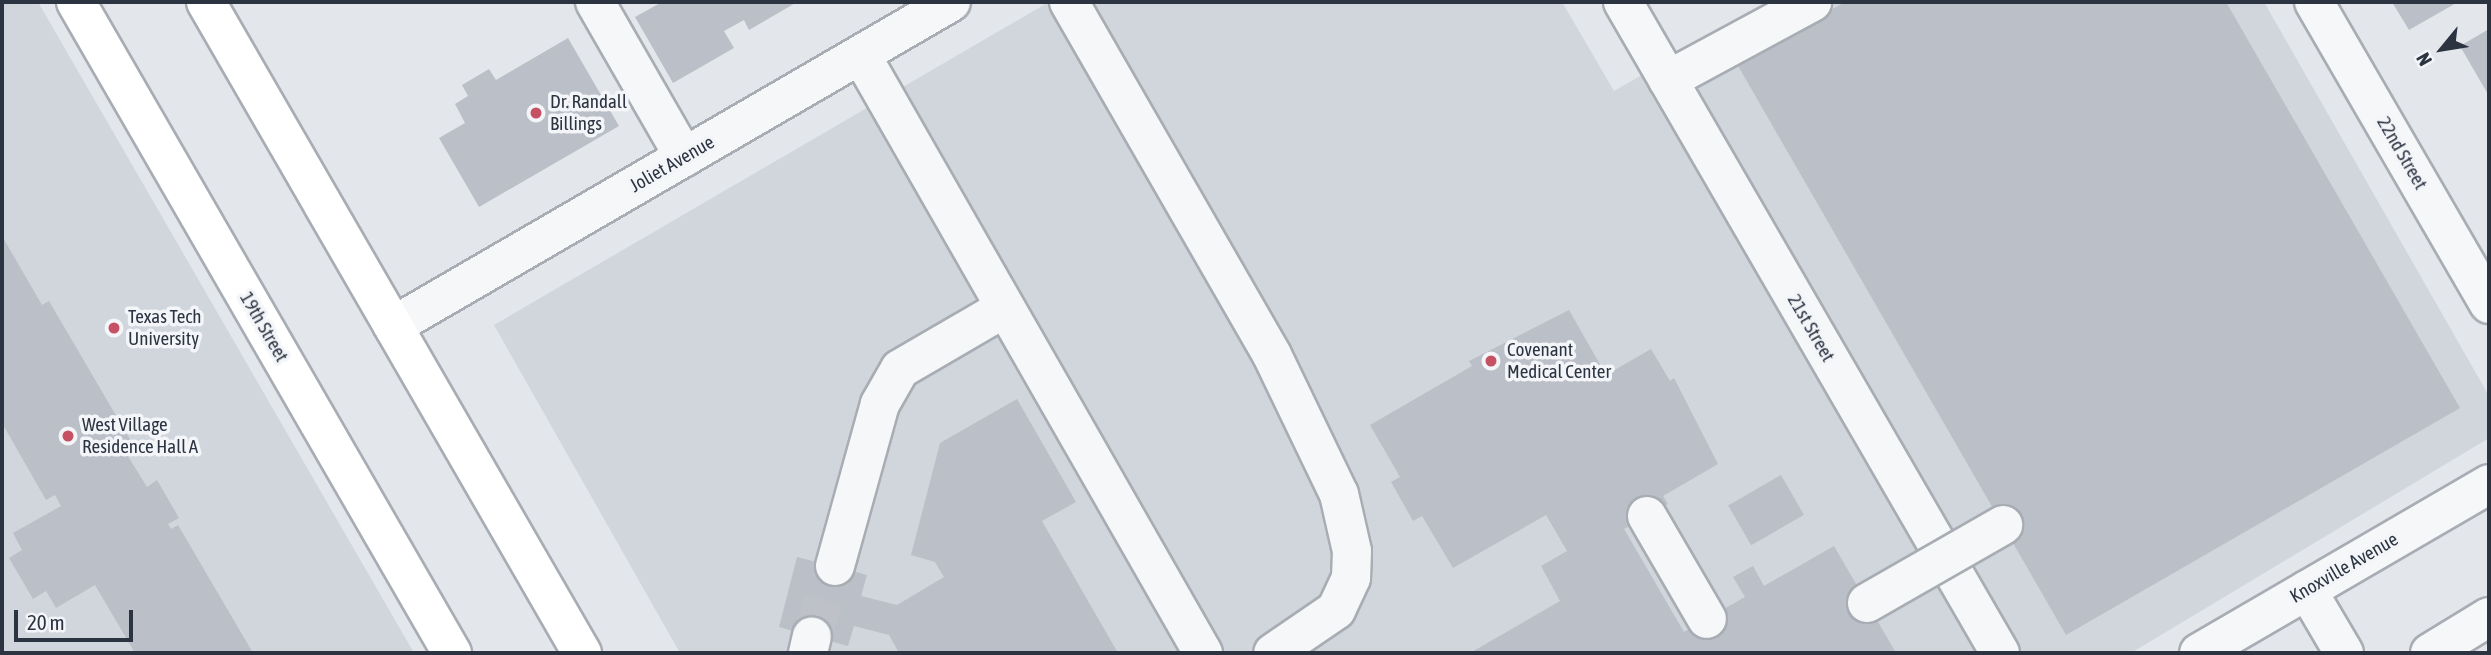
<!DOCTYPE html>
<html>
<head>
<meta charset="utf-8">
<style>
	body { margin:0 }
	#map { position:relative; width:2491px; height:655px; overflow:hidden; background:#e3e6ea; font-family:"Asap Condensed",sans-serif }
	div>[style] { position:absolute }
	.built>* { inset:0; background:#d1d5dc }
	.building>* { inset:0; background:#bbbfc7; transform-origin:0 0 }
	.minor-tunnel>* { height:38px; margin-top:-19px; transform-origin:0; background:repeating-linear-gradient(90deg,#bec2c8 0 38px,transparent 0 57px) }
	.roads { filter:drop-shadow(2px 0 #a8adb4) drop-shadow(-2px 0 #a8adb4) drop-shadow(0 2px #a8adb4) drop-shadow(0 -2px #a8adb4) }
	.minor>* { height:38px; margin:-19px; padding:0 19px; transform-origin:19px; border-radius:19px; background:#f6f7f9 }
	.major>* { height:38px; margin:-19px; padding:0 19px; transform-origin:19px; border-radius:19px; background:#fff }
	.bridges { filter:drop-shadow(2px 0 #a8adb4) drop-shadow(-2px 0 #a8adb4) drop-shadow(0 2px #a8adb4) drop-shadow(0 -2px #a8adb4) }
	.minor-bridge>* { height:38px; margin:-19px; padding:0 19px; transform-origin:19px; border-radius:19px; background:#f6f7f9 }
	.dots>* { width:19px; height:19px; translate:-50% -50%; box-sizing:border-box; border:4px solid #f3f5f8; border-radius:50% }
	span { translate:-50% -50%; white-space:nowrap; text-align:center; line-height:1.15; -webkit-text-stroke:7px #f3f5f8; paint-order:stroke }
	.poi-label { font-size:19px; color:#2c3442 }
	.left { translate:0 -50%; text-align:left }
	.street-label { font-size:19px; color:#2c3442 }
	.frame { position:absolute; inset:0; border:4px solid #2c3442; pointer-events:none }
	.north { position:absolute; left:2407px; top:14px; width:70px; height:70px; -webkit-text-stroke:5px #f3f5f8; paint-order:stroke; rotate:240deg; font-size:19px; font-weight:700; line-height:28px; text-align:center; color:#2c3442 }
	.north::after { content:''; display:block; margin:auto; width:24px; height:32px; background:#2c3442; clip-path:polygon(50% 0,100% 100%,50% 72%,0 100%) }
	.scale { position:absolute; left:14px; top:610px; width:119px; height:32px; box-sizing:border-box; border:4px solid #2c3442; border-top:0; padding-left:9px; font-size:21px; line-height:24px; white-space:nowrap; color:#2c3442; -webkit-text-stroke:5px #f3f5f8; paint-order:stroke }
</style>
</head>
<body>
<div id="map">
	<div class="built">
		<i style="clip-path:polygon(2px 2px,38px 2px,414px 653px,2px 653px)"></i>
		<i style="clip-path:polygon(1049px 2px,1562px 2px,1614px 91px,1769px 2px,2264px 2px,2489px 396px,2489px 438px,2131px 653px,680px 653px,494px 325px)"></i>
	</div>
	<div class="building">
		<i style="clip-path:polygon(662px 2px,797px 2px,749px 30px,744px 20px,724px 31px,734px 48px,673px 83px,635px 17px)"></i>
		<i style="clip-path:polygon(1845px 2px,2226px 2px,2460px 408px,2066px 635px,1737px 64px)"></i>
		<i style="clip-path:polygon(2392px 2px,2458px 2px,2409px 30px)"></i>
		<i style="clip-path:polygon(2489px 29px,2489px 96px,2460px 46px)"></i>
		<i style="clip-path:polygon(568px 38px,619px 126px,479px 207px,439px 138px,465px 123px,455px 104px,468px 96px,462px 85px,489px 69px,496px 80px)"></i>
		<i style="clip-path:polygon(2px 236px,42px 305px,49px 301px,135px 448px,126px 453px,147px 487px,157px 480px,179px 518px,168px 524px,171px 529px,178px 525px,253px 653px,135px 653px,95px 585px,56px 608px,46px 591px,33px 599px,9px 558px,22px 550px,13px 533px,61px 506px,55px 495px,46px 500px,2px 423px)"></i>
		<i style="clip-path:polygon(1569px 310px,1606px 375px,1651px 349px,1670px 381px,1674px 378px,1718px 464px,1663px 496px,1668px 504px,1624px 529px,1684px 632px,1745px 597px,1733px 577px,1753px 566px,1764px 586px,1834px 546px,1896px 653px,1470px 653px,1560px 601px,1541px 566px,1567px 551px,1546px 515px,1453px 568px,1422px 516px,1413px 521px,1391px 482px,1400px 477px,1370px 425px,1472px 366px,1469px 361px)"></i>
		<i style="clip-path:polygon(1017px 399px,1076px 502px,1042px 521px,1118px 653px,899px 653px,889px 635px,854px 626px,848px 646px,779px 627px,797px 557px,867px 575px,861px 596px,897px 605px,944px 577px,935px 562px,911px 555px,940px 443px)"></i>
		<i style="left:1781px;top:475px;width:46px;height:61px;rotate:60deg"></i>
	</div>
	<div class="minor-tunnel">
		<i style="left:812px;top:636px;width:74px;rotate:-71.8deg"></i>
	</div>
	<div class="roads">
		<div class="minor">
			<i style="left:595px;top:2px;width:179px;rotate:60.1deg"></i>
			<i style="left:1069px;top:2px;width:407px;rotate:60.1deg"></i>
			<i style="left:1272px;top:355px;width:154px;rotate:64.3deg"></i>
			<i style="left:1339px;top:494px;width:58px;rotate:77.2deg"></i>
			<i style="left:1352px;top:551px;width:27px;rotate:92deg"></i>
			<i style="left:1351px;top:578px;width:35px;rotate:115deg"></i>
			<i style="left:1336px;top:610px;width:76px;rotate:145.7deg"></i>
			<i style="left:1623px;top:2px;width:752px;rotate:59.92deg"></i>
			<i style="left:2314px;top:2px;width:349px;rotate:59.9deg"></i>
			<i style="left:861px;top:55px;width:689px;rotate:60.23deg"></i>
			<i style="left:1668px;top:80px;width:164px;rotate:-28.4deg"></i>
			<i style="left:393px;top:326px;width:645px;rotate:-30.14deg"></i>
			<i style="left:1647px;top:516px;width:119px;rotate:59.8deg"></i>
			<i style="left:835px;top:566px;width:168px;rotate:-74.5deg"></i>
			<i style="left:880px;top:404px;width:40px;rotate:-60.3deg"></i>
			<i style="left:900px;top:369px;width:121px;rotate:-30.2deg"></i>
			<i style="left:2307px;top:590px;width:73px;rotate:59.6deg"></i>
			<i style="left:808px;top:653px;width:17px;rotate:-77deg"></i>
			<i style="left:2199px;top:653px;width:336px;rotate:-30.2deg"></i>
			<i style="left:2430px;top:653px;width:69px;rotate:-31.4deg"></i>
		</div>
		<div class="major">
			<i style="left:76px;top:2px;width:752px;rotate:59.99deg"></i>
			<i style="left:206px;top:2px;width:752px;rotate:59.99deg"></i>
		</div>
	</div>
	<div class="bridges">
		<div class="minor-bridge">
			<i style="left:1867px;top:603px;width:157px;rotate:-29.8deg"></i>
		</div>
	</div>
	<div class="dots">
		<i style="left:536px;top:113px;background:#c65163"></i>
		<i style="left:114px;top:328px;background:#c65163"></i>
		<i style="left:1491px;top:361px;background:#c65163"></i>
		<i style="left:68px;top:436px;background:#c65163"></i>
	</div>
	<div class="poi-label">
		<span class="left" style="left:550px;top:113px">Dr. Randall<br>Billings</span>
		<span class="left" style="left:128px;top:328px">Texas Tech<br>University</span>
		<span class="left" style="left:1507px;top:361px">Covenant<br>Medical Center</span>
		<span class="left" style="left:82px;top:436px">West Village<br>Residence Hall A</span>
	</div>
	<div class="street-label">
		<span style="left:2402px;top:153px;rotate:60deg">22nd Street</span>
		<span style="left:672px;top:164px;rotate:-30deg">Joliet Avenue</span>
		<span style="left:264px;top:327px;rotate:60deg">19th Street</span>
		<span style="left:1811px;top:328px;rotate:60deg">21st Street</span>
		<span style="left:2344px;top:568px;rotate:-30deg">Knoxville Avenue</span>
	</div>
	<div class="frame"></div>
	<div class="north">N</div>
	<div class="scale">20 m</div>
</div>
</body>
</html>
